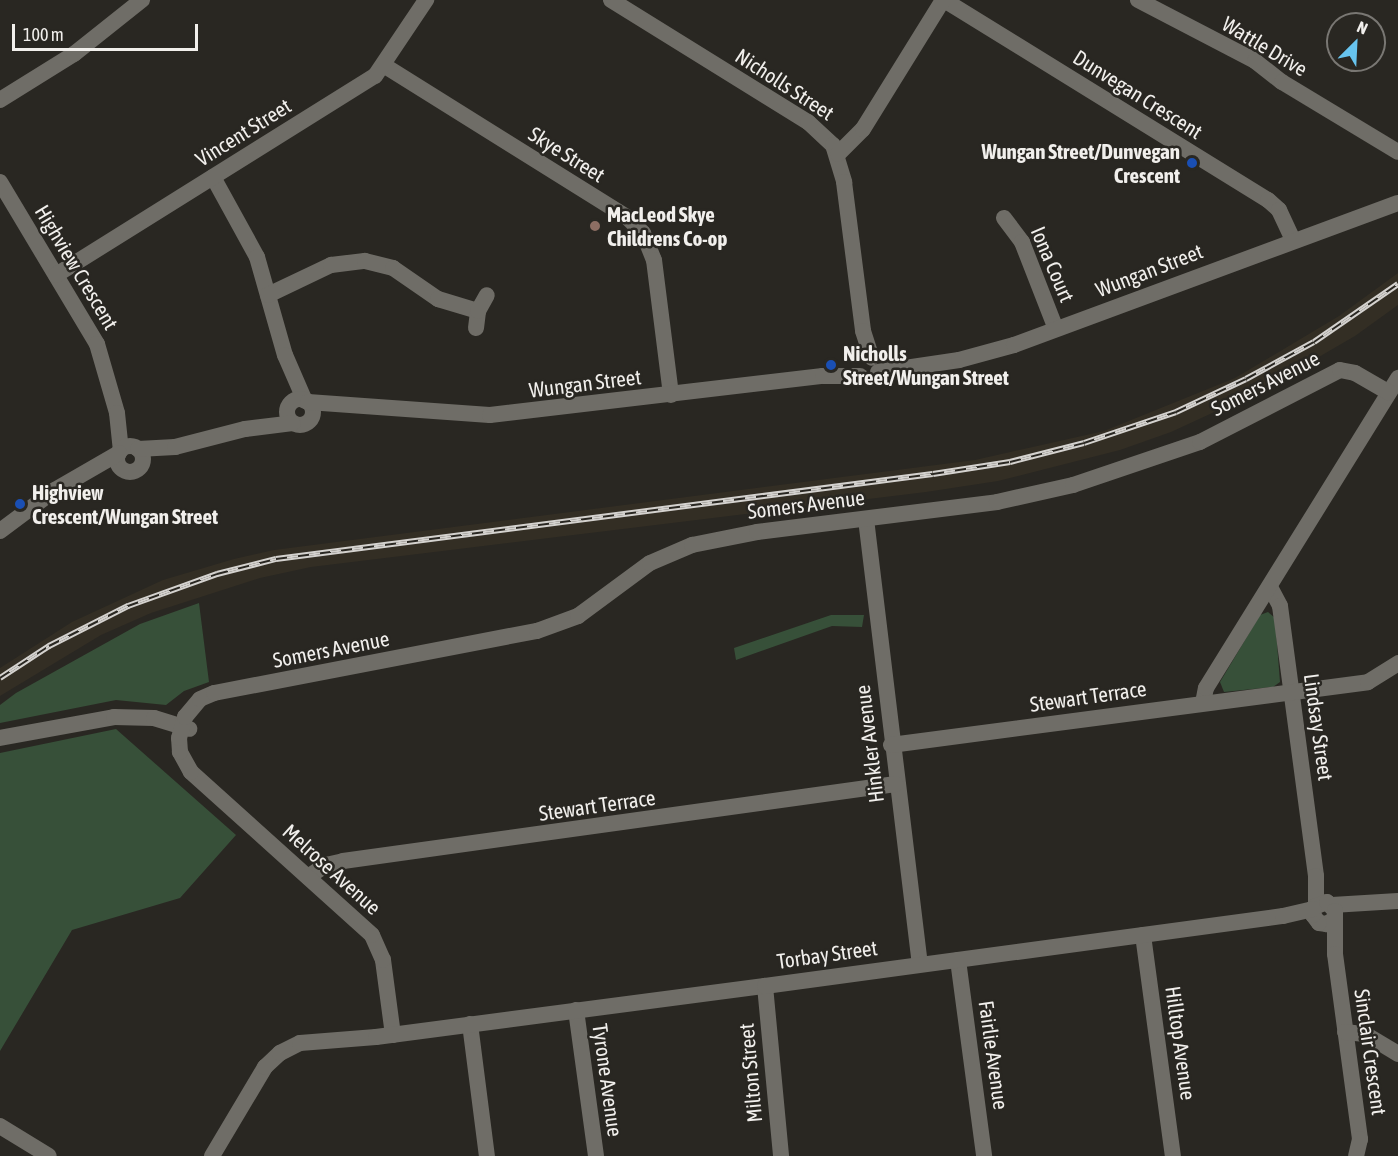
<!DOCTYPE html>
<html>
<head>
<meta charset="utf-8">
<style>
	body { margin:0 }
	#map { position:relative; width:1398px; height:1156px; overflow:hidden; background:#292722; font-family:"Asap Condensed",sans-serif }
	div>[style] { position:absolute }
	.built>* { inset:0; background:#332e24 }
	.green>* { inset:0; background:#375039 }
	.minor>* { height:16px; margin:-8px; padding:0 8px; transform-origin:8px; border-radius:8px; background:#6f6d67 }
	.minor>.ring { margin:-8px; padding:0; box-sizing:content-box; background:none; border:16px solid #6f6d67; border-radius:50% }
	.rail>* { height:6px; margin-top:-3px; transform-origin:0; background:repeating-linear-gradient(90deg,#292722 0 11px,#d4d2cf 0 22px); box-sizing:border-box; border-block:2px solid #d4d2cf }
	.dots>* { width:16px; height:16px; translate:-50% -50%; box-sizing:border-box; border:3px solid #292722; border-radius:50% }
	span { translate:-50% -50%; white-space:nowrap; text-align:center; line-height:1.15; -webkit-text-stroke:5px #292722; paint-order:stroke }
	.street-label { font-size:21px; color:#f1efec }
	.poi-label { font-size:21px; color:#f1efec; font-weight:700 }
	.right { translate:-100% -50%; text-align:right }
	.left { translate:0 -50%; text-align:left }
	.north { position:absolute; left:1326px; top:12px; width:60px; height:60px; box-sizing:border-box; background:#292722; border:2px solid #797773; border-radius:50%; rotate:24deg; font-size:16px; font-weight:700; line-height:24px; text-align:center; color:#f1efec }
	.north::after { content:''; display:block; margin:auto; width:21px; height:27px; background:#67c4ef; clip-path:polygon(50% 0,100% 100%,50% 72%,0 100%) }
	.scale { position:absolute; left:12px; top:24px; width:186px; height:27px; box-sizing:border-box; border:3px solid #f1efec; border-top:0; padding-left:8px; font-size:18px; line-height:21px; white-space:nowrap; color:#f1efec; -webkit-text-stroke:4px #292722; paint-order:stroke }
</style>
</head>
<body>
<div id="map">
	<div class="built">
		<i style="clip-path:polygon(1398px 273px,1398px 305px,1355px 336px,1262px 390px,1171px 432px,1120px 450px,998px 481px,926px 492px,311px 567px,260px 578px,151px 613px,101px 635px,0 696px,0 668px,72px 622px,163px 580px,234px 559px,274px 550px,975px 460px,1104px 431px,1235px 378px,1339px 316px)"></i>
	</div>
	<div class="green">
		<i style="clip-path:polygon(199px 603px,209px 682px,184px 691px,166px 705px,116px 700px,0 723px,0 705px,16px 693px,140px 624px)"></i>
		<i style="clip-path:polygon(1268px 612px,1275px 618px,1280px 682px,1273px 687px,1224px 692px,1220px 682px,1260px 615px)"></i>
		<i style="clip-path:polygon(831px 615px,864px 615px,862px 627px,832px 626px,736px 660px,734px 648px)"></i>
		<i style="clip-path:polygon(116px 729px,236px 835px,180px 898px,72px 930px,0 1051px,0 753px)"></i>
	</div>
	<div class="minor">
		<i style="left:611px;top:0;width:232px;rotate:31.8deg"></i>
		<i style="left:808px;top:122px;width:34px;rotate:43deg"></i>
		<i style="left:833px;top:145px;width:39px;rotate:73deg"></i>
		<i style="left:844px;top:182px;width:150px;rotate:82.7deg"></i>
		<i style="left:863px;top:331px;width:28px;rotate:72deg"></i>
		<i style="left:944px;top:0;width:381px;rotate:31.7deg"></i>
		<i style="left:1268px;top:200px;width:15px;rotate:42deg"></i>
		<i style="left:1279px;top:210px;width:33px;rotate:65deg"></i>
		<i style="left:1138px;top:0;width:132px;rotate:27.5deg"></i>
		<i style="left:1255px;top:61px;width:34px;rotate:38deg"></i>
		<i style="left:1282px;top:82px;width:135px;rotate:31.1deg"></i>
		<i style="left:385px;top:66px;width:287px;rotate:32deg"></i>
		<i style="left:628px;top:218px;width:21px;rotate:45deg"></i>
		<i style="left:643px;top:233px;width:29px;rotate:68deg"></i>
		<i style="left:654px;top:260px;width:136px;rotate:82.8deg"></i>
		<i style="left:0;top:100px;width:87px;rotate:-31.9deg"></i>
		<i style="left:74px;top:54px;width:87px;rotate:-38.5deg"></i>
		<i style="left:838px;top:154px;width:35px;rotate:-45deg"></i>
		<i style="left:863px;top:129px;width:152px;rotate:-58.2deg"></i>
		<i style="left:213px;top:177px;width:91px;rotate:61.2deg"></i>
		<i style="left:257px;top:257px;width:102px;rotate:74.1deg"></i>
		<i style="left:285px;top:355px;width:50px;rotate:66.5deg"></i>
		<i style="left:0;top:182px;width:189px;rotate:59.1deg"></i>
		<i style="left:97px;top:344px;width:72px;rotate:73.8deg"></i>
		<i style="left:117px;top:413px;width:37px;rotate:84deg"></i>
		<i style="left:1004px;top:218px;width:30px;rotate:53deg"></i>
		<i style="left:1022px;top:242px;width:93px;rotate:68.7deg"></i>
		<i style="left:56px;top:275px;width:376px;rotate:-32deg"></i>
		<i style="left:375px;top:76px;width:92px;rotate:-56.1deg"></i>
		<i style="left:268px;top:295px;width:70px;rotate:-25.5deg"></i>
		<i style="left:331px;top:265px;width:34px;rotate:-7deg"></i>
		<i style="left:365px;top:261px;width:29px;rotate:14deg"></i>
		<i style="left:393px;top:268px;width:55px;rotate:34.6deg"></i>
		<i style="left:438px;top:299px;width:42px;rotate:16.7deg"></i>
		<i style="left:476px;top:328px;width:17px;rotate:-83deg"></i>
		<i style="left:478px;top:311px;width:18px;rotate:-61deg"></i>
		<i style="left:878px;top:372px;width:82px;rotate:-8.4deg"></i>
		<i style="left:959px;top:360px;width:57px;rotate:-15.3deg"></i>
		<i style="left:1014px;top:345px;width:409px;rotate:-20.3deg"></i>
		<i class="ring" style="left:287px;top:399px;width:10px;height:10px"></i>
		<i style="left:308px;top:402px;width:182px;rotate:4.1deg"></i>
		<i style="left:490px;top:415px;width:335px;rotate:-6.7deg"></i>
		<i style="left:823px;top:376px;width:37px"></i>
		<i class="ring" style="left:117px;top:446px;width:10px;height:10px"></i>
		<i style="left:138px;top:449px;width:37px;rotate:-3deg"></i>
		<i style="left:175px;top:447px;width:72px;rotate:-14.4deg"></i>
		<i style="left:245px;top:429px;width:48px;rotate:-7.1deg"></i>
		<i style="left:866px;top:519px;width:448px;rotate:83.1deg"></i>
		<i style="left:0;top:531px;width:69px;rotate:-36.7deg"></i>
		<i style="left:55px;top:490px;width:74px;rotate:-30deg"></i>
		<i style="left:1270px;top:587px;width:21px;rotate:62deg"></i>
		<i style="left:1280px;top:606px;width:272px;rotate:82.4deg"></i>
		<i style="left:1316px;top:876px;width:29px;rotate:90deg"></i>
		<i style="left:1203px;top:703px;width:15px;rotate:-79deg"></i>
		<i style="left:1206px;top:688px;width:365px;rotate:-58.2deg"></i>
		<i style="left:0;top:738px;width:116px;rotate:-10.4deg"></i>
		<i style="left:114px;top:717px;width:40px;rotate:1.4deg"></i>
		<i style="left:154px;top:718px;width:37px;rotate:17deg"></i>
		<i style="left:891px;top:745px;width:481px;rotate:-7.5deg"></i>
		<i style="left:1368px;top:682px;width:36px;rotate:-32deg"></i>
		<i style="left:308px;top:877px;width:22px;rotate:-34deg"></i>
		<i style="left:326px;top:865px;width:17px;rotate:-13deg"></i>
		<i style="left:343px;top:861px;width:558px;rotate:-7.93deg"></i>
		<i style="left:1332px;top:905px;width:66px;rotate:-3.5deg"></i>
		<i style="left:1334px;top:919px;width:9px;rotate:144deg"></i>
		<i style="left:1327px;top:924px;width:8px;rotate:-173deg"></i>
		<i style="left:1319px;top:923px;width:10px;rotate:-127deg"></i>
		<i style="left:1313px;top:915px;width:8px;rotate:-83deg"></i>
		<i style="left:1314px;top:907px;width:14px;rotate:-21deg"></i>
		<i style="left:1327px;top:902px;width:12px;rotate:48deg"></i>
		<i style="left:1335px;top:911px;width:43px;rotate:90deg"></i>
		<i style="left:1335px;top:954px;width:187px;rotate:82.3deg"></i>
		<i style="left:1360px;top:1139px;width:17px;rotate:103deg"></i>
		<i style="left:1143px;top:935px;width:223px;rotate:82.3deg"></i>
		<i style="left:958px;top:960px;width:198px;rotate:82.4deg"></i>
		<i style="left:765px;top:986px;width:171px;rotate:84.6deg"></i>
		<i style="left:576px;top:1010px;width:147px;rotate:82.2deg"></i>
		<i style="left:470px;top:1024px;width:133px;rotate:82.7deg"></i>
		<i style="left:1345px;top:1032px;width:20px;rotate:6deg"></i>
		<i style="left:1365px;top:1034px;width:39px;rotate:31deg"></i>
		<i style="left:393px;top:1035px;width:76px;rotate:-97.6deg"></i>
		<i style="left:383px;top:960px;width:27px;rotate:-114deg"></i>
		<i style="left:372px;top:935px;width:244px;rotate:-138deg"></i>
		<i style="left:191px;top:772px;width:23px;rotate:-119deg"></i>
		<i style="left:180px;top:752px;width:14px;rotate:-94deg"></i>
		<i style="left:179px;top:738px;width:22px;rotate:-74deg"></i>
		<i style="left:185px;top:717px;width:23px;rotate:-50deg"></i>
		<i style="left:200px;top:699px;width:15px;rotate:-23deg"></i>
		<i style="left:214px;top:693px;width:329px;rotate:-10.9deg"></i>
		<i style="left:537px;top:631px;width:44px;rotate:-20.1deg"></i>
		<i style="left:578px;top:616px;width:89px;rotate:-36.4deg"></i>
		<i style="left:650px;top:563px;width:46px;rotate:-23.2deg"></i>
		<i style="left:692px;top:545px;width:66px;rotate:-11.3deg"></i>
		<i style="left:757px;top:532px;width:242px;rotate:-7.1deg"></i>
		<i style="left:997px;top:502px;width:78px;rotate:-12.6deg"></i>
		<i style="left:1073px;top:485px;width:134px;rotate:-18.7deg"></i>
		<i style="left:1200px;top:442px;width:157px;rotate:-27.2deg"></i>
		<i style="left:1340px;top:370px;width:15px;rotate:11deg"></i>
		<i style="left:1355px;top:373px;width:39px;rotate:30deg"></i>
		<i style="left:0;top:1126px;width:57px;rotate:31.5deg"></i>
		<i style="left:212px;top:1156px;width:104px;rotate:-59.2deg"></i>
		<i style="left:265px;top:1067px;width:21px;rotate:-43deg"></i>
		<i style="left:280px;top:1053px;width:22px;rotate:-27deg"></i>
		<i style="left:300px;top:1043px;width:76px;rotate:-4.5deg"></i>
		<i style="left:376px;top:1037px;width:392px;rotate:-7.5deg"></i>
		<i style="left:765px;top:986px;width:523px;rotate:-7.7deg"></i>
		<i style="left:1283px;top:916px;width:31px;rotate:-13deg"></i>
	</div>
	<div class="rail">
		<i style="left:0;top:678px;width:59px;rotate:-33.1deg"></i>
		<i style="left:49px;top:646px;width:89px;rotate:-26.9deg"></i>
		<i style="left:128px;top:606px;width:95px;rotate:-19.8deg"></i>
		<i style="left:217px;top:574px;width:61px;rotate:-14.3deg"></i>
		<i style="left:276px;top:559px;width:662px;rotate:-7.37deg"></i>
		<i style="left:933px;top:474px;width:78px;rotate:-8.9deg"></i>
		<i style="left:1010px;top:462px;width:76px;rotate:-14.4deg"></i>
		<i style="left:1084px;top:443px;width:97px;rotate:-18.6deg"></i>
		<i style="left:1176px;top:412px;width:77px;rotate:-25.2deg"></i>
		<i style="left:1246px;top:379px;width:77px;rotate:-28.6deg"></i>
		<i style="left:1314px;top:342px;width:102px;rotate:-34.6deg"></i>
	</div>
	<div class="dots">
		<i style="left:1192px;top:163px;background:#1a4fb4"></i>
		<i style="left:595px;top:226px;background:#8d6e63"></i>
		<i style="left:831px;top:365px;background:#1a4fb4"></i>
		<i style="left:20px;top:504px;background:#1a4fb4"></i>
	</div>
	<div class="street-label">
		<span style="left:1265px;top:46px;rotate:31deg">Wattle Drive</span>
		<span style="left:785px;top:84px;rotate:33deg">Nicholls Street</span>
		<span style="left:1138px;top:94px;rotate:32deg">Dunvegan Crescent</span>
		<span style="left:243px;top:132px;rotate:-32deg">Vincent Street</span>
		<span style="left:567px;top:154px;rotate:32deg">Skye Street</span>
		<span style="left:1053px;top:264px;rotate:67deg">Iona Court</span>
		<span style="left:77px;top:267px;rotate:59deg">Highview Crescent</span>
		<span style="left:1149px;top:270px;rotate:-21deg">Wungan Street</span>
		<span style="left:585px;top:383px;rotate:-7deg">Wungan Street</span>
		<span style="left:1265px;top:383px;rotate:-27deg">Somers Avenue</span>
		<span style="left:806px;top:504px;rotate:-7deg">Somers Avenue</span>
		<span style="left:331px;top:649px;rotate:-11deg">Somers Avenue</span>
		<span style="left:1088px;top:696px;rotate:-8deg">Stewart Terrace</span>
		<span style="left:1319px;top:727px;rotate:82deg">Lindsay Street</span>
		<span style="left:869px;top:744px;rotate:-97deg">Hinkler Avenue</span>
		<span style="left:597px;top:805px;rotate:-8deg">Stewart Terrace</span>
		<span style="left:332px;top:869px;rotate:42deg">Melrose Avenue</span>
		<span style="left:827px;top:954px;rotate:-8deg">Torbay Street</span>
		<span style="left:1181px;top:1043px;rotate:82deg">Hilltop Avenue</span>
		<span style="left:1371px;top:1052px;rotate:82deg">Sinclair Crescent</span>
		<span style="left:994px;top:1055px;rotate:82deg">Fairlie Avenue</span>
		<span style="left:750px;top:1073px;rotate:-95deg">Milton Street</span>
		<span style="left:608px;top:1080px;rotate:82deg">Tyrone Avenue</span>
	</div>
	<div class="poi-label">
		<span class="right" style="left:1180px;top:163px">Wungan Street/Dunvegan<br>Crescent</span>
		<span class="left" style="left:607px;top:226px">MacLeod Skye<br>Childrens Co-op</span>
		<span class="left" style="left:843px;top:365px">Nicholls<br>Street/Wungan Street</span>
		<span class="left" style="left:32px;top:504px">Highview<br>Crescent/Wungan Street</span>
	</div>
	<div class="north">N</div>
	<div class="scale">100 m</div>
</div>
</body>
</html>
